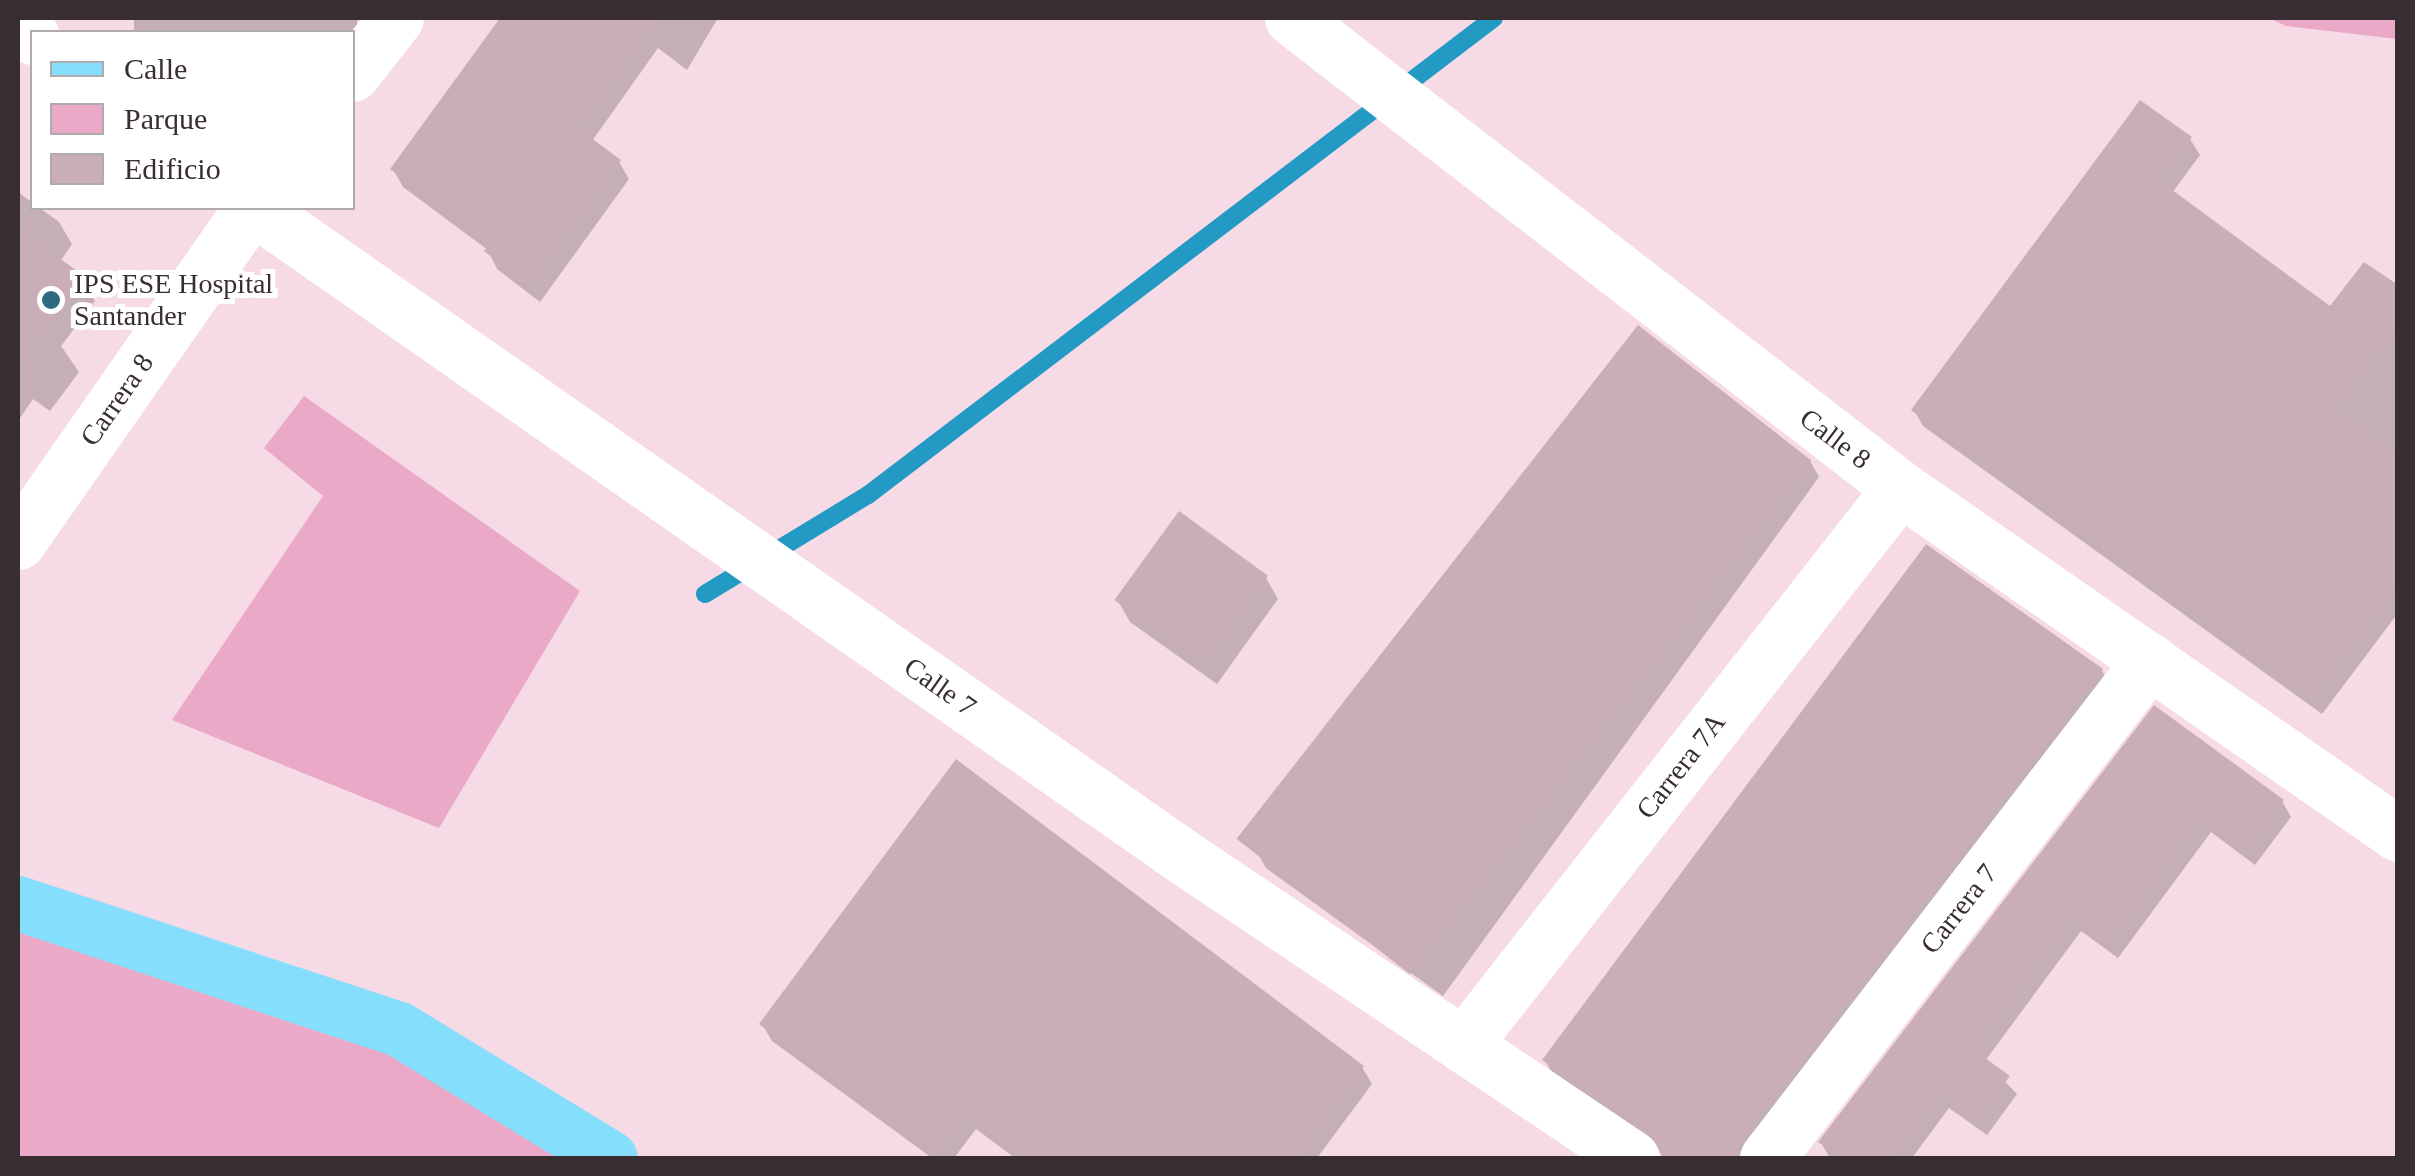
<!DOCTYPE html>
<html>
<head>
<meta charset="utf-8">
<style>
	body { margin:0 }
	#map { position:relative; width:2415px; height:1176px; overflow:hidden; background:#f6dae6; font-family:Georgia,serif }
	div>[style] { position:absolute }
	.green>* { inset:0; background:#eaa9c6 }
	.shadow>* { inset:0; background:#0003; transform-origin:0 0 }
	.stream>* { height:18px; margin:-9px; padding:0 9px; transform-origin:9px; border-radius:9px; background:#239ac4 }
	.building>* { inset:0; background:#c9aeb9; transform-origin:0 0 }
	.minor>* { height:55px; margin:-27.5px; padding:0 27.5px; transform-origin:27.5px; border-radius:27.5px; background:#fff }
	.major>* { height:55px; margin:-27.5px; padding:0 27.5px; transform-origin:27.5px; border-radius:27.5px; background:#86defd }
	.dots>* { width:28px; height:28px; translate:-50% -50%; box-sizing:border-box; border:5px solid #fff; border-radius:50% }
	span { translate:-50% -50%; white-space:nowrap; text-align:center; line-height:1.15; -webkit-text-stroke:10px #fff; paint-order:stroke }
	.poi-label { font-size:28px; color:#382e32 }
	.left { translate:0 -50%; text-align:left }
	.street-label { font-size:28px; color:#382e32 }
	.frame { position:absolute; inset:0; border:20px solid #382e32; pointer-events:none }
	.legend { position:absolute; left:30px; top:30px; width:325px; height:180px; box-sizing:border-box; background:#fff; border:2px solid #afabad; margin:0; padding:12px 18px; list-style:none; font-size:30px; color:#382e32 }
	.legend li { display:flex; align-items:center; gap:20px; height:50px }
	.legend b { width:50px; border:2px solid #afabad }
</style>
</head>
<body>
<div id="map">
	<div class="green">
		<i style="clip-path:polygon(2269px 18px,2397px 18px,2397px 39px,2286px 26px)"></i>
		<i style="clip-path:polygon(304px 396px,580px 591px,439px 828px,172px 720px,323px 496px,264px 448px)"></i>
		<i style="clip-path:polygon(18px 930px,316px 1020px,510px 1105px,582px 1158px,18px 1158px)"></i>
	</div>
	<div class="shadow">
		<i style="left:134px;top:18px;width:223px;height:24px"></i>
		<i style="clip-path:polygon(504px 18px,718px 18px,687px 70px,658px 48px,592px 141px,619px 162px,629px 179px,540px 302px,497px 269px,488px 250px,403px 187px,393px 169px)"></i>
		<i style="clip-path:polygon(2190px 139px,2200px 155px,2172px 193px,2331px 309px,2398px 288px,2398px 613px,2322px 714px,1923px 426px,1914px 410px)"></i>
		<i style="clip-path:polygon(18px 192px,59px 222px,72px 244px,60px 262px,82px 278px,95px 301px,61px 346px,79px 372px,50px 411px,33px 399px,18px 421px)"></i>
		<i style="clip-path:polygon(1810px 461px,1819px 477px,1443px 996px,1266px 868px,1257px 852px)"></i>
		<i style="clip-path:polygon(1926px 547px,2102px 671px,2112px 688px,1751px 1158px,1664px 1158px,1663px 1151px,1555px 1078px,1545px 1060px)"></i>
		<i style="clip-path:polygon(1266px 578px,1278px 599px,1217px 684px,1130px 622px,1118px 601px)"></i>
		<i style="clip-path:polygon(2155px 709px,2282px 801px,2291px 817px,2255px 865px,2211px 832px,2118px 958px,2081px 931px,1985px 1061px,2017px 1094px,1987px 1135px,1949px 1108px,1912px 1158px,1830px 1158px,1821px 1143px)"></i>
		<i style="clip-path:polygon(762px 1024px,1362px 1067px,1372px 1084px,1317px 1158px,1015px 1158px,976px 1129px,954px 1158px,932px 1158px,772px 1041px)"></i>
	</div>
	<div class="stream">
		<i style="left:705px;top:594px;width:191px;rotate:-31.3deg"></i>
		<i style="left:868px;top:495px;width:787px;rotate:-37.31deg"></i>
	</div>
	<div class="building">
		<i style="clip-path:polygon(500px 18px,658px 18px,579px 129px,621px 160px,530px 287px,484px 251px,489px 244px,390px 169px)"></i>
		<i style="clip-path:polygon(2140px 100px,2192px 137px,2160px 181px,2330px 306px,2364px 262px,2398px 285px,2398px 323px,2334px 409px,2398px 455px,2398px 585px,2313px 699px,1911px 410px)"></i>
		<i style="clip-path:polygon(18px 228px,84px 276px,18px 366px)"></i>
		<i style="left:1638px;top:325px;width:220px;height:652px;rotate:38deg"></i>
		<i style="left:1179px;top:511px;width:110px;height:110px;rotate:36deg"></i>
		<i style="clip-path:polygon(1926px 544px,2103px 669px,1742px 1139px,1736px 1158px,1663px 1158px,1649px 1132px,1542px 1060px)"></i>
		<i style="clip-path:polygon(2154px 705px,2284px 800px,2246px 851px,2201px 818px,2108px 944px,2072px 917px,1974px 1050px,2010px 1076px,1977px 1121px,1940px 1094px,1893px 1158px,1841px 1158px,1818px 1142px)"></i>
		<i style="clip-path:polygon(956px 759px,1364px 1066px,1296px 1158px,1025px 1158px,966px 1115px,936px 1154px,759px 1024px)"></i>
	</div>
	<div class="minor">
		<i style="left:1292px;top:18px;width:768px;rotate:37.7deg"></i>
		<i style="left:1900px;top:488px;width:606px;rotate:34.79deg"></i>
		<i style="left:18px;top:26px;width:18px;rotate:38deg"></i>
		<i style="left:352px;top:74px;width:71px;rotate:-51.8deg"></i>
		<i style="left:254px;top:208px;width:1135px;rotate:34.92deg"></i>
		<i style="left:1185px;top:858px;width:538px;rotate:33.87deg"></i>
		<i style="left:18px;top:542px;width:407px;rotate:-55.1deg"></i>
		<i style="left:1463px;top:1045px;width:708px;rotate:-51.88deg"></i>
		<i style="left:1767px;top:1158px;width:628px;rotate:-52.44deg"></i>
	</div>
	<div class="major">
		<i style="left:18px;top:903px;width:401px;rotate:18.3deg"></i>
		<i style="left:399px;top:1029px;width:247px;rotate:31.4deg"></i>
	</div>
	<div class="dots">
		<i style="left:51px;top:300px;background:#2e6981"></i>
	</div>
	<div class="poi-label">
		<span class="left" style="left:74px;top:300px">IPS ESE Hospital<br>Santander</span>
	</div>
	<div class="street-label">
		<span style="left:117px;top:400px;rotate:-55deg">Carrera 8</span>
		<span style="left:1835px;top:439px;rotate:37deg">Calle 8</span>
		<span style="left:940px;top:687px;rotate:35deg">Calle 7</span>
		<span style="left:1681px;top:766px;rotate:-52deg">Carrera 7A</span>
		<span style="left:1959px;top:909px;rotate:-52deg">Carrera 7</span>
	</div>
	<div class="frame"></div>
	<ul class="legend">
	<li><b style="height:12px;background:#86defd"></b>Calle</li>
	<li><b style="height:28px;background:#eaa9c6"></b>Parque</li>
	<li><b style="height:28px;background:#c9aeb9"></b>Edificio</li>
	</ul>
</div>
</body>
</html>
